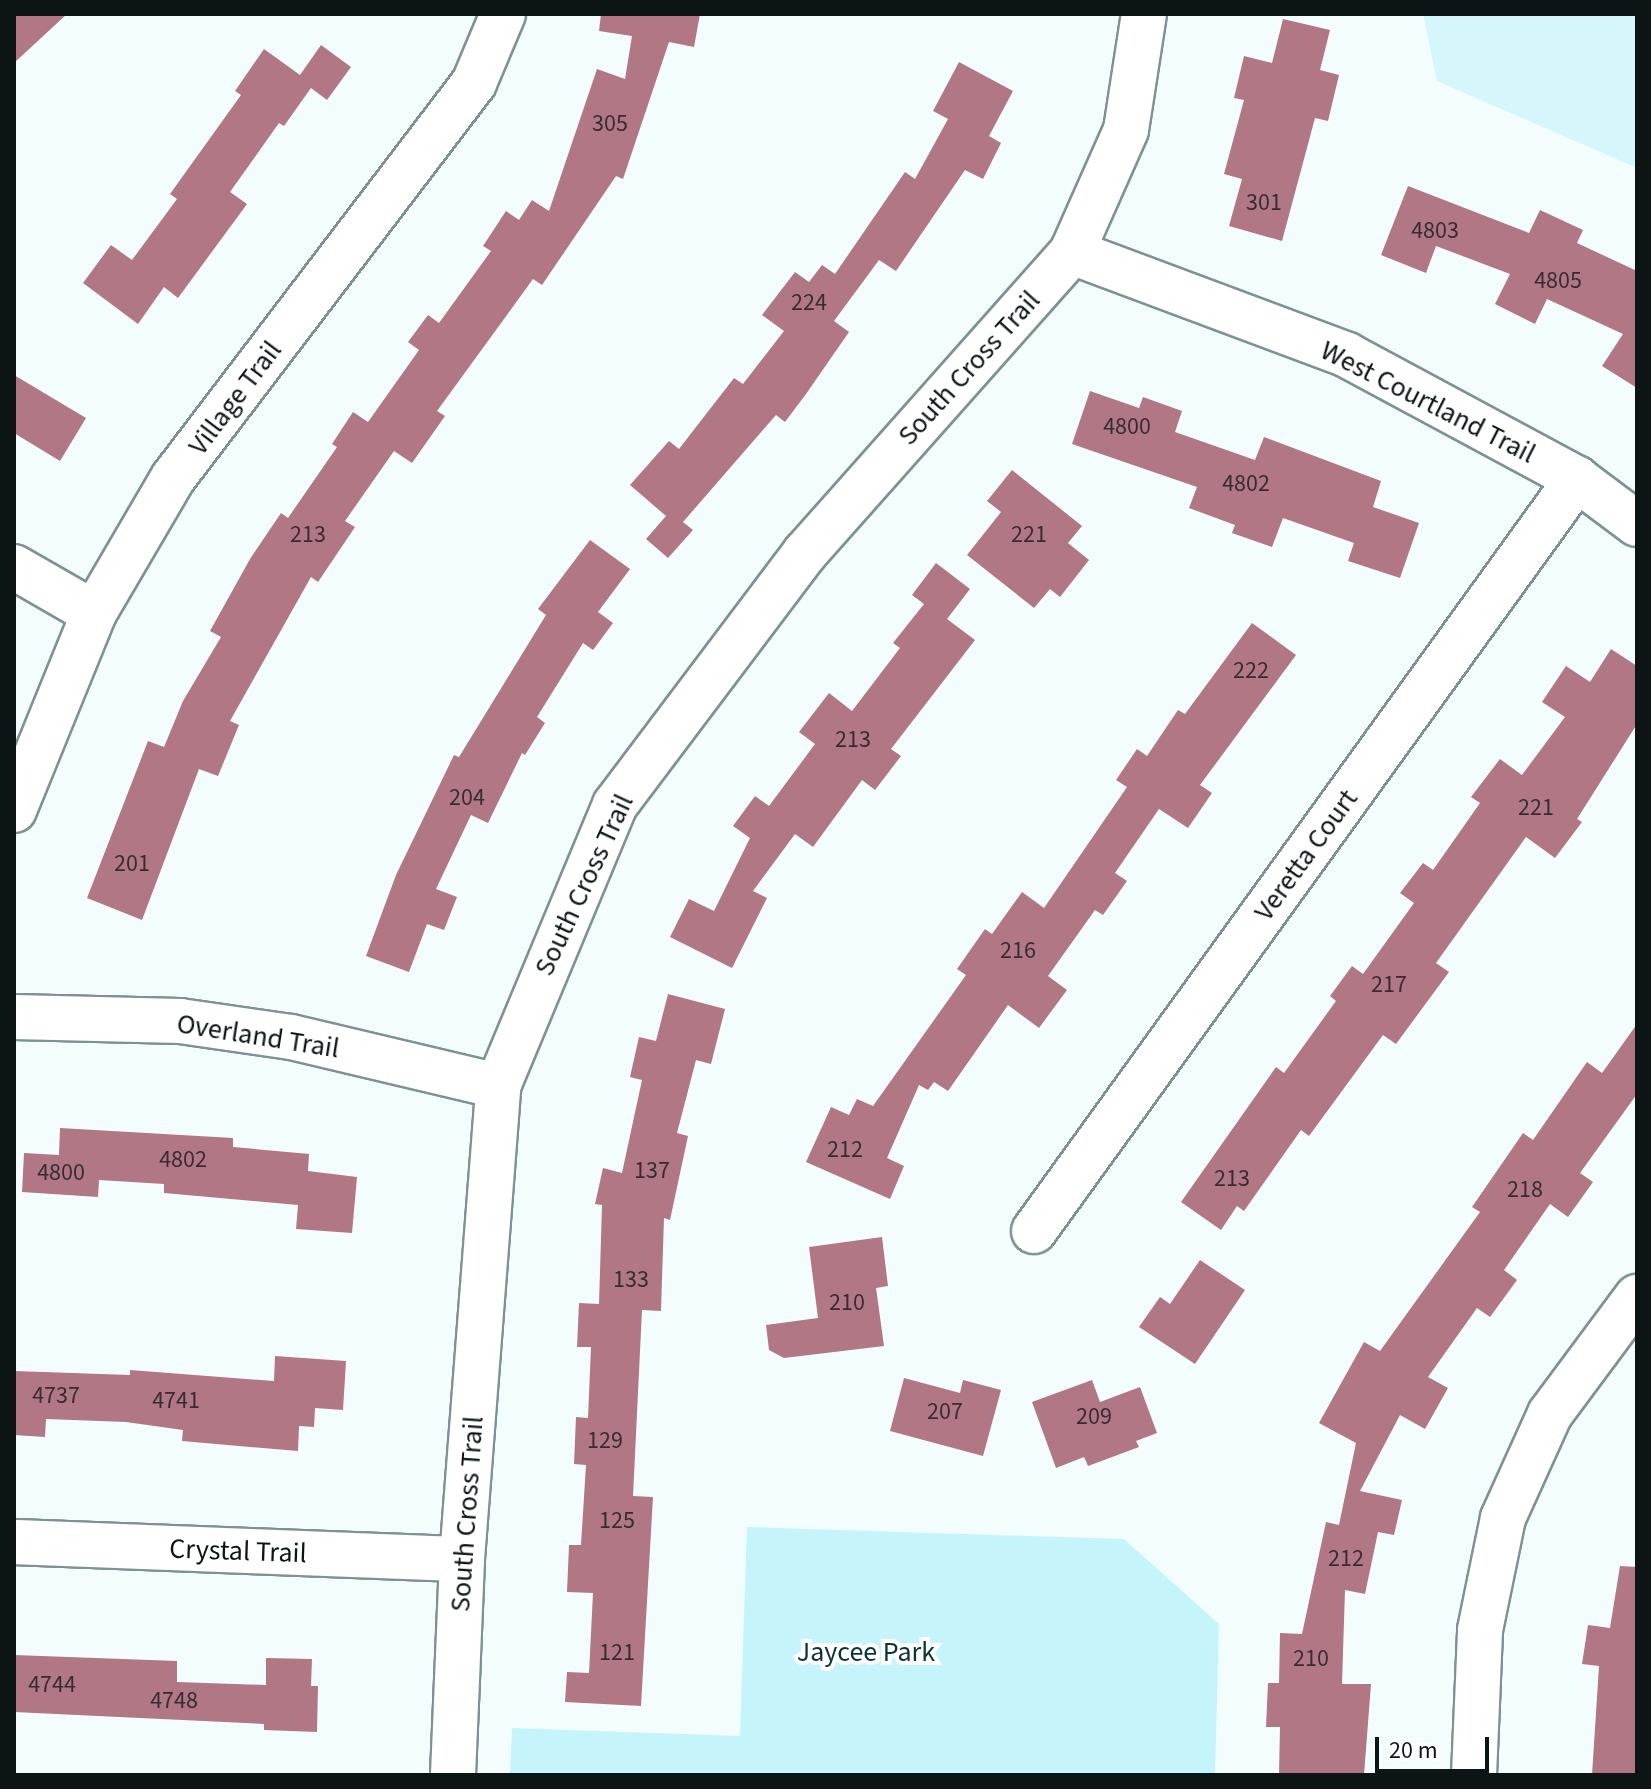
<!DOCTYPE html>
<html>
<head>
<meta charset="utf-8">
<style>
	body { margin:0 }
	#map { position:relative; width:1651px; height:1789px; overflow:hidden; background:#f3fdfe; font-family:"Source Sans 3",sans-serif }
	div>[style] { position:absolute }
	.built>* { inset:0; background:#d5f6fa }
	.green>* { inset:0; background:#c5f5fb }
	.building>* { inset:0; background:#b27785 }
	.roads { filter:drop-shadow(2px 0 #7c9295) drop-shadow(-2px 0 #7c9295) drop-shadow(0 2px #7c9295) drop-shadow(0 -2px #7c9295) }
	.street>* { height:44px; margin:-22px; padding:0 22px; transform-origin:22px; border-radius:22px; background:#fff }
	span { translate:-50% -50%; white-space:nowrap; text-align:center; line-height:1.15; -webkit-text-stroke:8px #fff; paint-order:stroke }
	.number-label { font-size:24px; color:#362d31 }
	.number-label span { -webkit-text-stroke-width:0 }
	.street-label { font-size:28px; color:#0c1415 }
	.park-label { font-size:28px; color:#0c3337 }
	.frame { position:absolute; inset:0; border:16px solid #0c1415; pointer-events:none }
	.scale { position:absolute; left:1375px; top:1737px; width:114px; height:36px; box-sizing:border-box; border:4px solid #0c1415; border-top:0; padding-left:10px; font-size:24px; line-height:28px; white-space:nowrap; color:#0c1415; -webkit-text-stroke:6px #fff; paint-order:stroke }
</style>
</head>
<body>
<div id="map">
	<div class="built">
		<i style="clip-path:polygon(1423px 14px,1637px 14px,1637px 168px,1437px 81px)"></i>
	</div>
	<div class="green">
		<i style="clip-path:polygon(747px 1527px,1124px 1539px,1219px 1624px,1215px 1775px,510px 1775px,512px 1728px,740px 1736px)"></i>
	</div>
	<div class="building">
		<i style="clip-path:polygon(14px 14px,67px 14px,14px 63px)"></i>
		<i style="clip-path:polygon(601px 14px,700px 14px,694px 47px,669px 42px,623px 179px,616px 176px,542px 285px,533px 279px,437px 411px,445px 416px,412px 463px,394px 451px,345px 521px,355px 527px,318px 582px,311px 577px,230px 721px,239px 725px,218px 776px,199px 769px,142px 920px,87px 898px,148px 741px,164px 747px,183px 701px,221px 637px,210px 631px,250px 559px,281px 513px,288px 518px,337px 447px,332px 444px,353px 412px,368px 422px,419px 350px,408px 342px,428px 315px,439px 323px,491px 251px,483px 246px,506px 211px,519px 220px,532px 200px,549px 211px,597px 69px,625px 79px,632px 36px,599px 31px)"></i>
		<i style="clip-path:polygon(1283px 19px,1330px 30px,1320px 70px,1339px 75px,1328px 121px,1315px 118px,1282px 241px,1229px 226px,1242px 179px,1224px 174px,1244px 100px,1234px 98px,1244px 56px,1272px 63px)"></i>
		<i style="clip-path:polygon(321px 45px,351px 67px,327px 100px,311px 88px,284px 126px,279px 123px,230px 192px,247px 204px,178px 298px,164px 287px,138px 324px,83px 283px,111px 245px,132px 260px,177px 199px,170px 194px,241px 95px,235px 91px,264px 49px,300px 75px)"></i>
		<i style="clip-path:polygon(959px 62px,1013px 91px,989px 136px,1001px 143px,983px 179px,965px 170px,896px 271px,879px 260px,834px 321px,849px 332px,806px 394px,785px 422px,776px 415px,683px 522px,693px 530px,668px 558px,646px 539px,666px 516px,630px 485px,669px 441px,679px 449px,734px 378px,743px 384px,784px 331px,762px 315px,795px 272px,809px 282px,822px 265px,835px 274px,905px 172px,915px 179px,948px 119px,933px 111px)"></i>
		<i style="clip-path:polygon(1408px 186px,1529px 233px,1540px 210px,1583px 230px,1577px 243px,1637px 271px,1637px 388px,1602px 366px,1623px 334px,1547px 299px,1535px 324px,1495px 304px,1510px 274px,1436px 246px,1426px 273px,1381px 255px)"></i>
		<i style="clip-path:polygon(14px 375px,86px 418px,60px 461px,14px 433px)"></i>
		<i style="clip-path:polygon(1090px 391px,1139px 408px,1143px 397px,1182px 411px,1175px 432px,1255px 460px,1264px 437px,1381px 481px,1373px 507px,1419px 523px,1400px 578px,1348px 561px,1354px 543px,1283px 518px,1272px 547px,1232px 533px,1235px 525px,1189px 508px,1197px 487px,1072px 444px)"></i>
		<i style="clip-path:polygon(1012px 470px,1082px 526px,1068px 543px,1089px 560px,1060px 597px,1050px 589px,1034px 608px,967px 555px,1001px 512px,987px 501px)"></i>
		<i style="clip-path:polygon(590px 540px,630px 569px,598px 612px,613px 623px,593px 650px,583px 643px,537px 717px,545px 723px,525px 755px,522px 753px,488px 823px,471px 815px,436px 889px,457px 897px,444px 930px,427px 924px,409px 972px,366px 956px,396px 875px,454px 755px,459px 757px,546px 615px,538px 609px)"></i>
		<i style="clip-path:polygon(936px 563px,970px 589px,947px 619px,975px 640px,891px 749px,901px 756px,875px 790px,862px 780px,813px 847px,795px 834px,753px 891px,767px 898px,732px 968px,670px 937px,689px 899px,714px 911px,750px 838px,733px 826px,755px 796px,769px 806px,815px 744px,799px 732px,829px 693px,852px 711px,900px 648px,893px 643px,924px 604px,912px 595px)"></i>
		<i style="clip-path:polygon(1252px 623px,1296px 655px,1200px 785px,1212px 793px,1188px 828px,1159px 809px,1115px 873px,1127px 881px,1103px 915px,1095px 910px,1048px 976px,1067px 990px,1039px 1028px,1008px 1005px,948px 1091px,934px 1082px,928px 1090px,919px 1085px,887px 1158px,904px 1166px,890px 1199px,806px 1162px,831px 1107px,849px 1115px,857px 1099px,873px 1106px,966px 975px,957px 969px,985px 929px,992px 934px,1022px 892px,1044px 908px,1127px 787px,1116px 780px,1137px 749px,1147px 756px,1178px 710px,1185px 714px)"></i>
		<i style="clip-path:polygon(1611px 649px,1637px 666px,1637px 724px,1577px 819px,1582px 822px,1555px 858px,1526px 837px,1436px 963px,1449px 972px,1396px 1044px,1383px 1035px,1309px 1136px,1301px 1130px,1244px 1211px,1237px 1206px,1221px 1230px,1181px 1202px,1276px 1067px,1284px 1073px,1336px 1001px,1330px 996px,1352px 966px,1363px 974px,1414px 903px,1400px 893px,1423px 863px,1433px 870px,1480px 803px,1471px 797px,1500px 759px,1522px 775px,1565px 717px,1542px 702px,1566px 666px,1590px 682px)"></i>
		<i style="clip-path:polygon(668px 994px,725px 1009px,711px 1064px,696px 1060px,677px 1133px,688px 1136px,670px 1220px,664px 1218px,661px 1311px,642px 1310px,633px 1496px,653px 1497px,641px 1706px,565px 1702px,567px 1672px,589px 1673px,593px 1593px,567px 1592px,569px 1545px,581px 1545px,586px 1465px,574px 1464px,576px 1417px,588px 1418px,591px 1347px,577px 1347px,579px 1303px,599px 1304px,602px 1205px,595px 1204px,603px 1168px,622px 1173px,642px 1080px,630px 1077px,639px 1037px,656px 1041px)"></i>
		<i style="clip-path:polygon(1637px 1024px,1637px 1094px,1580px 1173px,1593px 1182px,1568px 1217px,1550px 1204px,1504px 1270px,1517px 1280px,1490px 1317px,1477px 1308px,1428px 1377px,1448px 1388px,1425px 1429px,1400px 1415px,1360px 1491px,1402px 1500px,1394px 1535px,1378px 1532px,1365px 1594px,1345px 1590px,1342px 1684px,1371px 1684px,1364px 1775px,1279px 1775px,1280px 1727px,1266px 1727px,1268px 1683px,1279px 1683px,1280px 1633px,1302px 1634px,1326px 1522px,1339px 1525px,1356px 1443px,1319px 1423px,1364px 1342px,1380px 1351px,1480px 1212px,1472px 1207px,1523px 1133px,1533px 1140px,1587px 1062px,1602px 1073px)"></i>
		<i style="clip-path:polygon(60px 1128px,233px 1138px,233px 1147px,309px 1154px,308px 1171px,357px 1177px,352px 1233px,296px 1229px,298px 1205px,164px 1193px,164px 1184px,99px 1180px,98px 1197px,22px 1192px,24px 1153px,59px 1155px)"></i>
		<i style="clip-path:polygon(882px 1237px,888px 1286px,876px 1288px,884px 1346px,784px 1358px,769px 1350px,766px 1325px,818px 1318px,809px 1247px)"></i>
		<i style="clip-path:polygon(1200px 1260px,1245px 1290px,1195px 1364px,1139px 1327px,1160px 1297px,1170px 1304px)"></i>
		<i style="clip-path:polygon(275px 1356px,346px 1361px,343px 1410px,315px 1408px,314px 1427px,299px 1426px,298px 1451px,182px 1441px,183px 1430px,126px 1422px,46px 1419px,45px 1437px,14px 1435px,14px 1371px,130px 1375px,130px 1370px,274px 1381px)"></i>
		<i style="clip-path:polygon(904px 1378px,960px 1393px,963px 1380px,1001px 1390px,983px 1456px,890px 1431px)"></i>
		<i style="clip-path:polygon(1092px 1380px,1100px 1402px,1140px 1387px,1157px 1433px,1136px 1441px,1139px 1447px,1088px 1466px,1084px 1457px,1056px 1468px,1032px 1402px)"></i>
		<i style="clip-path:polygon(1620px 1566px,1637px 1567px,1637px 1775px,1592px 1775px,1599px 1666px,1582px 1664px,1588px 1625px,1610px 1628px)"></i>
		<i style="clip-path:polygon(14px 1655px,177px 1661px,177px 1682px,266px 1685px,266px 1658px,312px 1659px,311px 1686px,318px 1686px,317px 1732px,264px 1730px,264px 1724px,14px 1712px)"></i>
	</div>
	<div class="roads">
		<div class="street">
			<i style="left:1072px;top:252px;width:294px;rotate:20.5deg"></i>
			<i style="left:1347px;top:355px;width:261px;rotate:28.3deg"></i>
			<i style="left:1577px;top:479px;width:75px;rotate:36.9deg"></i>
			<i style="left:14px;top:567px;width:92px;rotate:29.9deg"></i>
			<i style="left:14px;top:810px;width:213px;rotate:-67.9deg"></i>
			<i style="left:94px;top:613px;width:156px;rotate:-59.7deg"></i>
			<i style="left:173px;top:478px;width:497px;rotate:-52.7deg"></i>
			<i style="left:474px;top:83px;width:75px;rotate:-67.2deg"></i>
			<i style="left:14px;top:1017px;width:166px;rotate:1.4deg"></i>
			<i style="left:180px;top:1021px;width:112px;rotate:8.2deg"></i>
			<i style="left:291px;top:1037px;width:213px;rotate:13.3deg"></i>
			<i style="left:1034px;top:1231px;width:928px;rotate:-54.17deg"></i>
			<i style="left:14px;top:1542px;width:448px;rotate:2.2deg"></i>
			<i style="left:453px;top:1775px;width:216px;rotate:-87.6deg"></i>
			<i style="left:462px;top:1559px;width:474px;rotate:-85.6deg"></i>
			<i style="left:498px;top:1086px;width:304px;rotate:-67.4deg"></i>
			<i style="left:615px;top:805px;width:316px;rotate:-53deg"></i>
			<i style="left:805px;top:553px;width:402px;rotate:-48.4deg"></i>
			<i style="left:1072px;top:252px;width:133px;rotate:-66.1deg"></i>
			<i style="left:1126px;top:130px;width:117px;rotate:-81.2deg"></i>
			<i style="left:1474px;top:1775px;width:145px;rotate:-87.6deg"></i>
			<i style="left:1480px;top:1630px;width:114px;rotate:-78.4deg"></i>
			<i style="left:1503px;top:1518px;width:114px;rotate:-65.7deg"></i>
			<i style="left:1550px;top:1414px;width:146px;rotate:-53.4deg"></i>
		</div>
	</div>
	<div class="number-label">
		<span style="left:610px;top:124px">305</span>
		<span style="left:1264px;top:203px">301</span>
		<span style="left:1435px;top:231px">4803</span>
		<span style="left:1558px;top:281px">4805</span>
		<span style="left:809px;top:303px">224</span>
		<span style="left:1127px;top:427px">4800</span>
		<span style="left:1246px;top:484px">4802</span>
		<span style="left:308px;top:535px">213</span>
		<span style="left:1029px;top:535px">221</span>
		<span style="left:1251px;top:671px">222</span>
		<span style="left:853px;top:740px">213</span>
		<span style="left:467px;top:798px">204</span>
		<span style="left:1536px;top:808px">221</span>
		<span style="left:132px;top:864px">201</span>
		<span style="left:1018px;top:951px">216</span>
		<span style="left:1389px;top:985px">217</span>
		<span style="left:845px;top:1150px">212</span>
		<span style="left:183px;top:1160px">4802</span>
		<span style="left:652px;top:1171px">137</span>
		<span style="left:61px;top:1173px">4800</span>
		<span style="left:1232px;top:1179px">213</span>
		<span style="left:1525px;top:1190px">218</span>
		<span style="left:631px;top:1280px">133</span>
		<span style="left:847px;top:1303px">210</span>
		<span style="left:56px;top:1396px">4737</span>
		<span style="left:176px;top:1401px">4741</span>
		<span style="left:945px;top:1412px">207</span>
		<span style="left:1094px;top:1417px">209</span>
		<span style="left:605px;top:1441px">129</span>
		<span style="left:617px;top:1521px">125</span>
		<span style="left:1346px;top:1559px">212</span>
		<span style="left:617px;top:1653px">121</span>
		<span style="left:1311px;top:1659px">210</span>
		<span style="left:52px;top:1685px">4744</span>
		<span style="left:174px;top:1701px">4748</span>
	</div>
	<div class="street-label">
		<span style="left:969px;top:368px;rotate:-48deg">South Cross Trail</span>
		<span style="left:235px;top:398px;rotate:-53deg">Village Trail</span>
		<span style="left:1428px;top:402px;rotate:27deg">West Courtland Trail</span>
		<span style="left:1306px;top:855px;rotate:-54deg">Veretta Court</span>
		<span style="left:584px;top:885px;rotate:-65deg">South Cross Trail</span>
		<span style="left:258px;top:1036px;rotate:9deg">Overland Trail</span>
		<span style="left:467px;top:1514px;rotate:-86deg">South Cross Trail</span>
		<span style="left:238px;top:1551px;rotate:2deg">Crystal Trail</span>
	</div>
	<div class="park-label">
		<span style="left:866px;top:1652px">Jaycee Park</span>
	</div>
	<div class="frame"></div>
	<div class="scale">20 m</div>
</div>
</body>
</html>
